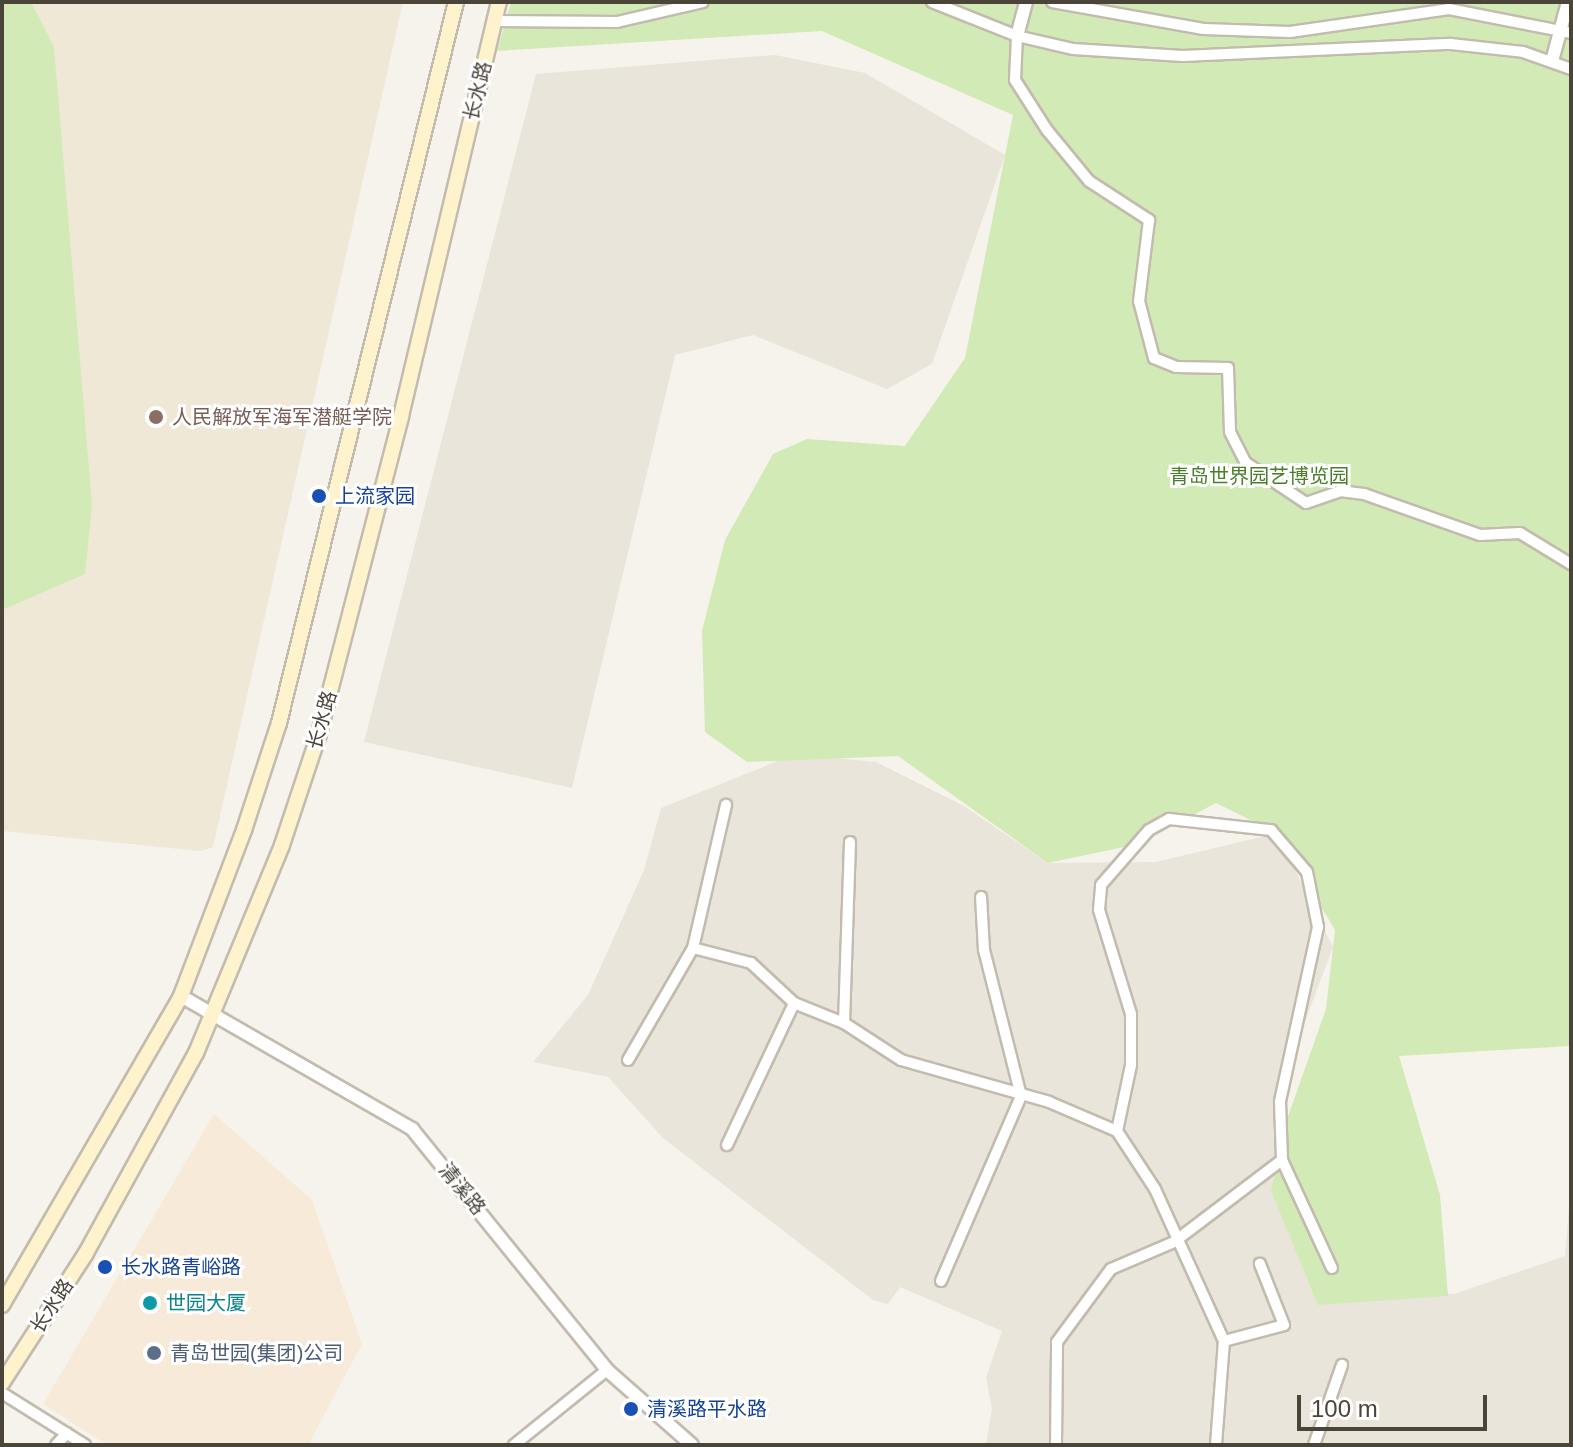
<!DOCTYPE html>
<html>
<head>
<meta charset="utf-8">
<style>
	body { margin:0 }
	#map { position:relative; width:1573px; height:1447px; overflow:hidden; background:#f6f3ec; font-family:Arial,"Noto Sans SC",sans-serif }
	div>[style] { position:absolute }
	.residential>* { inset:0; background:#eae5da }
	.commercial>* { inset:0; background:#f7ead8 }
	.education>* { inset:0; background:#efe8d6 }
	.green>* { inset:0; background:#d2eab5 }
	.roads { filter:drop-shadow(2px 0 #c2bbae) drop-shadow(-2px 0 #c2bbae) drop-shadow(0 2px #c2bbae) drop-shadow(0 -2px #c2bbae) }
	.minor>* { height:10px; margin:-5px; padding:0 5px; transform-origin:5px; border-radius:5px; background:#fff }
	.tertiary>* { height:12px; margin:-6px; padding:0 6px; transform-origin:6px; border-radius:6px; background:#fff }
	.secondary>* { height:14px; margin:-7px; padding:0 7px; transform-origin:7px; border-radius:7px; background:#fff3cd }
	.dots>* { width:22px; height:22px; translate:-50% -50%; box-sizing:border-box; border:4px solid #fff; border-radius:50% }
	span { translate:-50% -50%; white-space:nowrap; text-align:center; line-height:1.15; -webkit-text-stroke:6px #fff; paint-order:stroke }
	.street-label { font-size:20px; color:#4b4439 }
	.education-label { font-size:20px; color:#785e54 }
	.left { translate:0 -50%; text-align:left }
	.park-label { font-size:20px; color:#4a7f2a }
	.transit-label { font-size:20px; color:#164399 }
	.culture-label { font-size:20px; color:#0d838f }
	.service-label { font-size:20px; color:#4e5e75 }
	.frame { position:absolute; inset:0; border:4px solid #4b4439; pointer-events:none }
	.scale { position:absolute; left:1297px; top:1395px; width:190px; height:36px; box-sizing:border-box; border:4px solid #4b4439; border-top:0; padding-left:10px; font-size:24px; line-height:28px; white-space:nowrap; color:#4b4439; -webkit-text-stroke:6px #fff; paint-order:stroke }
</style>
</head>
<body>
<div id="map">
	<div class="residential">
		<i style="clip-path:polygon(775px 55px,865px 73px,1005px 155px,932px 364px,887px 389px,753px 335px,675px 355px,572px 788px,364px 742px,536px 74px)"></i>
		<i style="clip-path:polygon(795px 754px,876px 762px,964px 806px,1048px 863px,1156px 862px,1277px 833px,1333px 947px,1290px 1062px,1285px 1149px,1369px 1288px,1454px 1294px,1565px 1256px,1571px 1182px,1571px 1445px,986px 1445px,992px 1408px,986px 1378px,1002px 1331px,900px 1287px,888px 1304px,873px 1300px,663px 1138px,608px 1077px,533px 1062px,588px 995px,644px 870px,661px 808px)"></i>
	</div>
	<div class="commercial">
		<i style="clip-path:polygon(214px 1114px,312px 1200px,362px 1344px,308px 1445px,107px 1445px,43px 1404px)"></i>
	</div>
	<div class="education">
		<i style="clip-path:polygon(2px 2px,403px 2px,213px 847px,200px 851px,2px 831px)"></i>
	</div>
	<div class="green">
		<i style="clip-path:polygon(2px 2px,31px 2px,54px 47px,92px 505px,85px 574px,2px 610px)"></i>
		<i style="clip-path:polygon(511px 2px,1571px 2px,1570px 1046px,1399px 1056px,1440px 1195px,1448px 1296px,1318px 1305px,1271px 1191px,1286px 1122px,1326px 1009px,1335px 930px,1277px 833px,1216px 803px,1138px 844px,1048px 863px,898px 756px,747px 762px,705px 732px,702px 631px,725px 540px,773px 454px,807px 439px,905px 446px,965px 358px,1013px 115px,822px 31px,497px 51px)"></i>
	</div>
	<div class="roads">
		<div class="minor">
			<i style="left:932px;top:2px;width:92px;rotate:21.8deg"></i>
			<i style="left:1017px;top:36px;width:57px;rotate:13.1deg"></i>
			<i style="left:1073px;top:49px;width:110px;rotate:3.6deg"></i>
			<i style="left:1183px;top:56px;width:268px;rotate:-2.6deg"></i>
			<i style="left:1451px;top:44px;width:72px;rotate:6.3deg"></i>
			<i style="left:1523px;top:52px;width:51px;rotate:19.5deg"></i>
			<i style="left:1052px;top:2px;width:154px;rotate:10.1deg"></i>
			<i style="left:1204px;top:29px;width:86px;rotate:2deg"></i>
			<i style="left:1290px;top:32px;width:161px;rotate:-8.2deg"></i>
			<i style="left:1449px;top:9px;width:124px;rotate:11.1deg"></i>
			<i style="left:495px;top:21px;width:122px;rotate:0.5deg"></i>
			<i style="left:617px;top:22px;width:88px;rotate:-13.1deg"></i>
			<i style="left:1017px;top:36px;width:44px;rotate:92.6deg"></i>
			<i style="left:1015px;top:80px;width:59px;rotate:57.4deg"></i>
			<i style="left:1047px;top:130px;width:66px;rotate:50.5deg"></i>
			<i style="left:1089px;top:181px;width:72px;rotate:33deg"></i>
			<i style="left:1149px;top:220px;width:82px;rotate:97deg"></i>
			<i style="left:1139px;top:301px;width:59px;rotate:75.3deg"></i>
			<i style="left:1154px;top:358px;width:24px;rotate:22deg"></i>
			<i style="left:1176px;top:367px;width:52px;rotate:1.1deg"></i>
			<i style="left:1228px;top:368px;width:64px;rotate:88.2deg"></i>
			<i style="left:1230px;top:432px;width:35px;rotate:63deg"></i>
			<i style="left:1246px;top:463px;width:72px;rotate:33.7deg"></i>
			<i style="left:1306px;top:503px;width:36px;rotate:-19deg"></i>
			<i style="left:1340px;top:491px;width:24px;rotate:7deg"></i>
			<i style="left:1364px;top:494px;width:123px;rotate:19.5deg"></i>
			<i style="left:1480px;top:535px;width:40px;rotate:-2.9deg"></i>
			<i style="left:1520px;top:533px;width:60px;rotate:31.3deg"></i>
			<i style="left:693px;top:948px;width:60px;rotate:14.5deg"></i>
			<i style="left:751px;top:963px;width:59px;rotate:42.9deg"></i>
			<i style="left:794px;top:1003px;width:54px;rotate:21.8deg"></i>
			<i style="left:844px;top:1023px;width:68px;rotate:33deg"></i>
			<i style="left:901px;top:1060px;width:154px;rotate:15.8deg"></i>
			<i style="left:1049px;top:1102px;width:74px;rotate:23.1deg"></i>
			<i style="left:1117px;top:1131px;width:69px;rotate:56.8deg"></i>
			<i style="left:1155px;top:1189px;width:167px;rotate:65.6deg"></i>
			<i style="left:1224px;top:1341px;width:104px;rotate:94.4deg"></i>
			<i style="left:844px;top:1023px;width:181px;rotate:-88.1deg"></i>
			<i style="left:628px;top:1060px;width:129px;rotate:-59.9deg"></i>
			<i style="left:693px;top:948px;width:147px;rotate:-77deg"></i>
			<i style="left:1117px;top:1131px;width:67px;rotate:-78deg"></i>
			<i style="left:1131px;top:1065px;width:51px;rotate:-90deg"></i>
			<i style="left:1131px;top:1014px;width:109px;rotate:-107.1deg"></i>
			<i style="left:1099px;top:910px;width:25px;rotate:-85deg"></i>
			<i style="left:1101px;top:885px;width:73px;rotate:-48.9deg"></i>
			<i style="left:1149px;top:830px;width:23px;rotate:-29deg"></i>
			<i style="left:1169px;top:819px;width:103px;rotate:6.2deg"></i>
			<i style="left:1271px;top:830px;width:55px;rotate:49.4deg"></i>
			<i style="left:1307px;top:872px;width:56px;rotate:78.7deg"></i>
			<i style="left:1318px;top:927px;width:179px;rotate:102.3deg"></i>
			<i style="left:1280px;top:1102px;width:58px;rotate:88deg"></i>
			<i style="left:1282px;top:1160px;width:119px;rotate:65.2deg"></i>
			<i style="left:727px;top:1145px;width:157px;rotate:-64.7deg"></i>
			<i style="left:941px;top:1281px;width:202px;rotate:-66.6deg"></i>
			<i style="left:1021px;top:1096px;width:151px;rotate:-104.2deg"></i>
			<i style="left:984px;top:950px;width:53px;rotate:-93.2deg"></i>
			<i style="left:1224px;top:1341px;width:62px;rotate:-14.9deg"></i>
			<i style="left:1284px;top:1325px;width:66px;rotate:-111.5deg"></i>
			<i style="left:2px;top:1393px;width:98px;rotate:32.1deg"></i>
			<i style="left:56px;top:1445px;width:16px;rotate:-47deg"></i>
			<i style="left:514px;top:1445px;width:119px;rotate:-38.9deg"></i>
			<i style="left:1056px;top:1445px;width:103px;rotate:-89.4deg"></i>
			<i style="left:1057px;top:1342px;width:91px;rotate:-53.5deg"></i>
			<i style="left:1111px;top:1269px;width:69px;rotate:-23.2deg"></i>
			<i style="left:1174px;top:1242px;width:136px;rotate:-37.2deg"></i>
			<i style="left:1314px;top:1445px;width:85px;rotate:-70.7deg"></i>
		</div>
		<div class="tertiary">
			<i style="left:1017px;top:36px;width:35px;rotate:-75deg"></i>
			<i style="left:1552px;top:61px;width:61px;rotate:-74.8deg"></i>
			<i style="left:181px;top:996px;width:267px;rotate:29.9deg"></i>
			<i style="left:412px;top:1129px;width:310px;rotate:51deg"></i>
			<i style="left:607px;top:1370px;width:113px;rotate:41.4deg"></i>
		</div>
		<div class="secondary">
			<i style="left:2px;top:1305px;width:357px;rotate:-59.9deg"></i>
			<i style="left:181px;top:996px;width:178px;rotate:-69.2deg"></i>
			<i style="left:244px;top:830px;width:113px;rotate:-71.9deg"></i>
			<i style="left:279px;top:723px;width:742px;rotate:-76.21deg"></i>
			<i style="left:2px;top:1383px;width:155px;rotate:-57.1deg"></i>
			<i style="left:86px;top:1253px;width:228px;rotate:-61.2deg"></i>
			<i style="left:196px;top:1053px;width:225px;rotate:-67.5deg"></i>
			<i style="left:282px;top:845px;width:117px;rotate:-71.6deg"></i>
			<i style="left:319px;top:734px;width:328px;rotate:-75.5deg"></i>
			<i style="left:401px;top:416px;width:425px;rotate:-76.7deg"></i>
		</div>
	</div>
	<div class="dots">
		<i style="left:156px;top:417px;background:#8d6e63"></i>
		<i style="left:319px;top:496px;background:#1a4fb4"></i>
		<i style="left:105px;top:1267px;background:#1a4fb4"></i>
		<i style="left:150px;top:1303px;background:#0f9aa8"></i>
		<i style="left:154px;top:1353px;background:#5c6f8a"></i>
		<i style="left:631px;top:1409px;background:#1a4fb4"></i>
	</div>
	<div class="street-label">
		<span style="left:478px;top:91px;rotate:-76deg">长水路</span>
		<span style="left:322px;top:720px;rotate:-74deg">长水路</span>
		<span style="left:462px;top:1189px;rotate:51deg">清溪路</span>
		<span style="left:52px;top:1306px;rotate:-57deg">长水路</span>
	</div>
	<div class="education-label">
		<span class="left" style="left:172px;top:417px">人民解放军海军潜艇学院</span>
	</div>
	<div class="park-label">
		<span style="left:1259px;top:476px">青岛世界园艺博览园</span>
	</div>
	<div class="transit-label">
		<span class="left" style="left:335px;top:496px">上流家园</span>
		<span class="left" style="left:121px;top:1267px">长水路青峪路</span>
		<span class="left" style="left:647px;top:1409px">清溪路平水路</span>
	</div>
	<div class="culture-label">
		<span class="left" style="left:166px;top:1303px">世园大厦</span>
	</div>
	<div class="service-label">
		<span class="left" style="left:170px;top:1353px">青岛世园(集团)公司</span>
	</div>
	<div class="frame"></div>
	<div class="scale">100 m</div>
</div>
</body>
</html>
